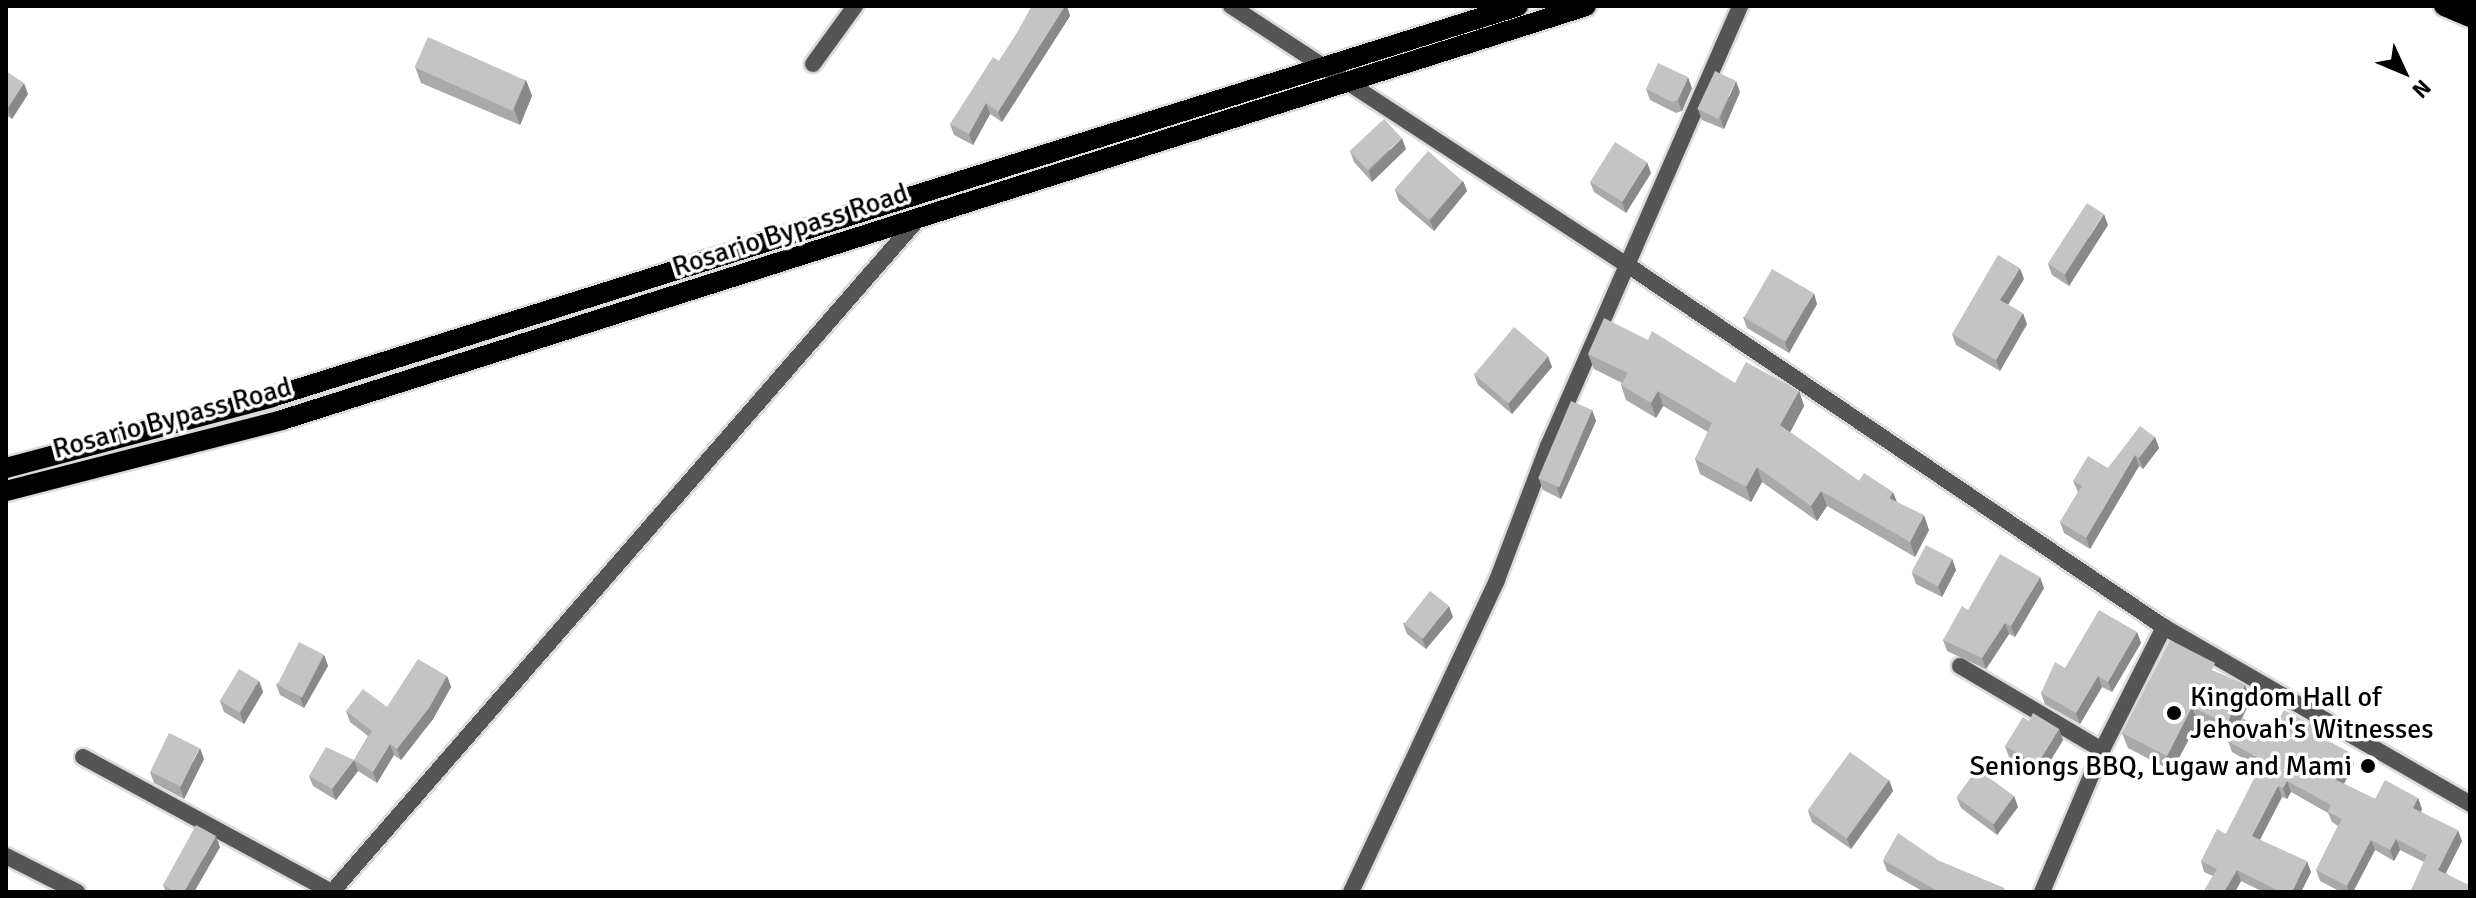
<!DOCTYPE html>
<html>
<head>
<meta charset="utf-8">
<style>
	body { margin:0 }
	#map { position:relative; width:2476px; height:898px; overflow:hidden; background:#fff; font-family:Signika,sans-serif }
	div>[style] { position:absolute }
	.roads { filter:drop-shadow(2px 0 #dbdbdb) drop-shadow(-2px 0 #dbdbdb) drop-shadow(0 2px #dbdbdb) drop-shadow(0 -2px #dbdbdb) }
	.minor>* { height:16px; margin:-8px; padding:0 8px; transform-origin:8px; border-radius:8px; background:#555 }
	.tertiary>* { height:16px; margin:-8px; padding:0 8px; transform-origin:8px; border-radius:8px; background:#555 }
	.primary>* { height:20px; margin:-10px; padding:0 10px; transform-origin:10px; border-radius:10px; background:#000 }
	.wall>* { inset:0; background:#a9a9a9 }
	.shaded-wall>* { inset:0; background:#898989 }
	.building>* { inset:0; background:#c4c4c4; transform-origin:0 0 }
	.dots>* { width:22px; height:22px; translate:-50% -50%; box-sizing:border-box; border:4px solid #fff; border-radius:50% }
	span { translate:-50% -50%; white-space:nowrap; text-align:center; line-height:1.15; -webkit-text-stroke:7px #fff; paint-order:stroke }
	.street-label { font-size:28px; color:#000 }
	.poi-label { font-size:28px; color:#000 }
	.left { translate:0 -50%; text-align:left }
	.right { translate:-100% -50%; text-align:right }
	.frame { position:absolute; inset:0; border:8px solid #000; pointer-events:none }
	.north { position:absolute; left:2364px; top:32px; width:80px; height:80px; -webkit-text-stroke:6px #fff; paint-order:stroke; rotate:134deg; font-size:22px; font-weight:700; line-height:32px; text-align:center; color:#000 }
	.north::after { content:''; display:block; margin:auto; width:28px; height:36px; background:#000; clip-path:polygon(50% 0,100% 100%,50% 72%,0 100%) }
</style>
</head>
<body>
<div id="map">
	<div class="roads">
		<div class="minor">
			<i style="left:813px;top:64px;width:72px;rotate:-54.1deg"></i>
			<i style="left:1960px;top:666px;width:165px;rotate:30.6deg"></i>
			<i style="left:83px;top:757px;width:283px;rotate:28.5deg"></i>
			<i style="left:6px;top:856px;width:80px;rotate:26.9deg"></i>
			<i style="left:332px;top:892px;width:894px;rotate:-48.95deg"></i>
			<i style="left:1351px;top:892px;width:344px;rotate:-64.9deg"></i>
			<i style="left:1497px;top:580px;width:143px;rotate:-69.2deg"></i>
			<i style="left:1548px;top:446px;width:480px;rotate:-66.4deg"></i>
			<i style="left:2042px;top:892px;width:154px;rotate:-67.1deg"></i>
			<i style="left:2102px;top:750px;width:138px;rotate:-63.2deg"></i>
		</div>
		<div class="tertiary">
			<i style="left:1231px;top:6px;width:472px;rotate:33.2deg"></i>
			<i style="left:1626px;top:264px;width:649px;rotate:34.01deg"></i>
			<i style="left:2164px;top:627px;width:354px;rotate:30deg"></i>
		</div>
		<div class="primary">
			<i style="left:2444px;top:6px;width:28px;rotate:23deg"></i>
			<i style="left:6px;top:468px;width:275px;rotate:-14.9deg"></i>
			<i style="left:272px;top:397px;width:1306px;rotate:-17.42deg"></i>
			<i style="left:6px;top:491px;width:285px;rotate:-14.4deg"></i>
			<i style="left:282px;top:420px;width:1368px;rotate:-17.61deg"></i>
		</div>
	</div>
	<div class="wall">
		<i style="clip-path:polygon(1032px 6px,1067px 6px,1070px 16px,1002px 122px,990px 114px,973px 145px,954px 135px,950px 124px,999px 61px,1017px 33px)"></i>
		<i style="clip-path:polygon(415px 67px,526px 80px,532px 96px,520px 125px,421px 83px)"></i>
		<i style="clip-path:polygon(6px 71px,28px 94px,12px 119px,6px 115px)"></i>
		<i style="clip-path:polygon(1692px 88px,1682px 111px,1676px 113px,1650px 100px,1646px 89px)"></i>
		<i style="clip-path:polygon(1740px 92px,1724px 129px,1702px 120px,1698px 109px)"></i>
		<i style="clip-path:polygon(1406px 149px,1372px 182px,1354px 162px,1350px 151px)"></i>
		<i style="clip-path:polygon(1651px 173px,1626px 213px,1594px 192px,1590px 182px)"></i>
		<i style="clip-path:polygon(1463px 181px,1467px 191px,1434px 231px,1399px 201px,1395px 190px)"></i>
		<i style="clip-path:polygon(2108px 225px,2069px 286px,2052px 275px,2048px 264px)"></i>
		<i style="clip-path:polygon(2024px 279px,2008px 305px,2027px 324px,2000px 371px,1956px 345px,1952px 334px)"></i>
		<i style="clip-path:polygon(1817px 304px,1789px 353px,1747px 328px,1743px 317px)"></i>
		<i style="clip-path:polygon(1588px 354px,1735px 383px,1799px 391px,1804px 406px,1790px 432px,1859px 481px,1897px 502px,1929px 530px,1915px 557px,1827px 506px,1817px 521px,1762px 482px,1751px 502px,1700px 474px,1695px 459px,1708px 432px,1663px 406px,1656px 418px,1626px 400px,1621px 385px,1622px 383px,1594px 369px)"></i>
		<i style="clip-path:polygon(1552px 367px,1512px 414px,1478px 385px,1474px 374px)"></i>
		<i style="clip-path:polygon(1592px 410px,1596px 421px,1561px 499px,1543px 490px,1539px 479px)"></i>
		<i style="clip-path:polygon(2155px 437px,2159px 448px,2143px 469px,2139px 466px,2090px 549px,2064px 533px,2060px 522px,2078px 492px,2073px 481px,2108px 468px)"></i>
		<i style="clip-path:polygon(1952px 559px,1956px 570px,1942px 597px,1916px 584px,1912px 573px)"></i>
		<i style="clip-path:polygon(2044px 588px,2015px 637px,2009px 634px,1986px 669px,1947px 651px,1943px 640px,1968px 610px)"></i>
		<i style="clip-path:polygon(1453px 617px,1426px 649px,1407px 634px,1403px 623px)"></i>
		<i style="clip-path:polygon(2137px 632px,2141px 643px,2112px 692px,2102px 687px,2080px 724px,2045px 704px,2041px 693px,2065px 668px)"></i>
		<i style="clip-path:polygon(324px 655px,328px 666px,304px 708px,280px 695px,276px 684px)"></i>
		<i style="clip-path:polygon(2219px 673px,2245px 685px,2251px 700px,2242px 718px,2271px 734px,2323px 738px,2350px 753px,2354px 764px,2344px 784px,2375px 799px,2418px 798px,2422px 809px,2421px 812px,2462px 841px,2446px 873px,2470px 892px,2424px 862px,2400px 850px,2394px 861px,2375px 850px,2353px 892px,2341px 892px,2320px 881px,2316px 870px,2338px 826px,2332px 822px,2328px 813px,2291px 792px,2287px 799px,2282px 797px,2260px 840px,2311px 872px,2301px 892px,2263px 892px,2241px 881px,2235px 892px,2206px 892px,2205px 889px,2213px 876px,2204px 872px,2201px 861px,2226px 834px,2260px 768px,2232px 752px,2228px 741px,2230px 738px,2198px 722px,2172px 771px,2128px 748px,2122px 733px)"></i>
		<i style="clip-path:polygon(447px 676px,451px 687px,433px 719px,401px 760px,394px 755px,377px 783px,358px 771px,336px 800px,313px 786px,309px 776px,354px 760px,368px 736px,350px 722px,346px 711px,387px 707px)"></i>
		<i style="clip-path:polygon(259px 681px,263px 692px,244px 724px,224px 712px,220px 701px)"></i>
		<i style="clip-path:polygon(2029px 721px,2059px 729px,2063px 740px,2041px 776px,2009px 757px,2005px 746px)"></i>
		<i style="clip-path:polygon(204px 759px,184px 799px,154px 783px,150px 772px)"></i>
		<i style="clip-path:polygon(1889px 780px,1893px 791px,1851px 849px,1812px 822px,1808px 811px)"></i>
		<i style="clip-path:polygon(2014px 796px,2018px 807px,1997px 835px,1961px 808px,1957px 798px)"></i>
		<i style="clip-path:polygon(220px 847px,194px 892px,166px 892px,163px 885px)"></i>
		<i style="clip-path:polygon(1883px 860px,1939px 861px,2004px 888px,2005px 892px,1924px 892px,1887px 871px)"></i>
	</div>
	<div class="shaded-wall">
		<i style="clip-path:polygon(1065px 6px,1067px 6px,1070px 16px,1002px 122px,998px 112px)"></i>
		<i style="clip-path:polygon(1688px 77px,1692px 88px,1682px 111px,1678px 100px)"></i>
		<i style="clip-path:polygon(526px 80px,532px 96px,520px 125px,514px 109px)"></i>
		<i style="clip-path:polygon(1736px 81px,1740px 92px,1724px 129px,1720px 118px)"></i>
		<i style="clip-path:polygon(24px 83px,28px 94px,12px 119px,8px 108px)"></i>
		<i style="clip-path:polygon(986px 103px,990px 114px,973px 145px,969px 134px)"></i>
		<i style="clip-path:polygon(1402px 138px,1406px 149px,1372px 182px,1369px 171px)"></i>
		<i style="clip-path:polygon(1647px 162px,1651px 173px,1626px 213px,1622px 202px)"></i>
		<i style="clip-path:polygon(1463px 181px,1467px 191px,1434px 231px,1430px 220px)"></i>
		<i style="clip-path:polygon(2104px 214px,2108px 225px,2069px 286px,2065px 275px)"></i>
		<i style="clip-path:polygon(2020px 268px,2024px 279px,2004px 311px,2000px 300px)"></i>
		<i style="clip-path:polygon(1814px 293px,1817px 304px,1789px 353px,1785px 342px)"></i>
		<i style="clip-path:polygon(2023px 313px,2027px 324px,2000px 371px,1996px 360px)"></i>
		<i style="clip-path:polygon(1548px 356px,1552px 367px,1512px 414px,1508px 403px)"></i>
		<i style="clip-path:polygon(1658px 391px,1663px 406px,1656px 418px,1651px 403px)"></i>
		<i style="clip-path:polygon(1799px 391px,1804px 406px,1786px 440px,1780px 425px)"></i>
		<i style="clip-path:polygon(1592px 410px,1596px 421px,1561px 499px,1557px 488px)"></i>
		<i style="clip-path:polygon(2155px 437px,2159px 448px,2143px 469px,2139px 458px)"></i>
		<i style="clip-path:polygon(2135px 455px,2139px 466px,2090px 549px,2086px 538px)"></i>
		<i style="clip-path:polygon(1757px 467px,1762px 482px,1751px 502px,1746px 487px)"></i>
		<i style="clip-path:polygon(1821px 491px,1827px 506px,1817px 521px,1811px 506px)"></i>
		<i style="clip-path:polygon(1893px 492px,1899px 507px,1889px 498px)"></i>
		<i style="clip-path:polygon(1924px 515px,1929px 530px,1915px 557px,1910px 542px)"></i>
		<i style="clip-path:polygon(1952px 559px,1956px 570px,1942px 597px,1938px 586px)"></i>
		<i style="clip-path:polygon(2040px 577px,2044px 588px,2015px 637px,2011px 626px)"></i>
		<i style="clip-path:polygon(1449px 606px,1453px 617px,1426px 649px,1422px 638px)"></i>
		<i style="clip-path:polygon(2005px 623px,2009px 634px,1986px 669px,1982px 658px)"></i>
		<i style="clip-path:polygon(2137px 632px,2141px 643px,2112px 692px,2108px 682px)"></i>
		<i style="clip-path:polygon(324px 655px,328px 666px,304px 708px,300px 697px)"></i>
		<i style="clip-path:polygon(447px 676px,451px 687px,433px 719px,401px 760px,397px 749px)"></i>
		<i style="clip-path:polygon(2098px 676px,2102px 687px,2080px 724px,2076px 713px)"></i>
		<i style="clip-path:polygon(259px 681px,263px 692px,244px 724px,240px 713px)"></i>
		<i style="clip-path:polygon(2245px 685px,2251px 700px,2232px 738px,2227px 724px)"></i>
		<i style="clip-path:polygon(2192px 707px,2198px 722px,2172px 771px,2167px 756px)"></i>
		<i style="clip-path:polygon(2059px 729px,2063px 740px,2041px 776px,2037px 765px)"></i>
		<i style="clip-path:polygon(390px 744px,394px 755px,377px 783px,373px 772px)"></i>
		<i style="clip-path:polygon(200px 748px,204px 759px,184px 799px,180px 788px)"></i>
		<i style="clip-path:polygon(2350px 753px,2354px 764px,2340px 791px,2336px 780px)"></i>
		<i style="clip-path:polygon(354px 760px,358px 771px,336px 800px,332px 789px)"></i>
		<i style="clip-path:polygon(1889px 780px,1893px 791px,1851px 849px,1847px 839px)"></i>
		<i style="clip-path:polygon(2287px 781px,2291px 792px,2287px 799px,2283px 788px)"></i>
		<i style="clip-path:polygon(2278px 786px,2282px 797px,2256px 847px,2252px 836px)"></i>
		<i style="clip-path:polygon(2014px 796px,2018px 807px,1997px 835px,1993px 824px)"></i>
		<i style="clip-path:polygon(2418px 798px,2422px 809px,2417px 819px,2413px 808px)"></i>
		<i style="clip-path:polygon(2458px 830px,2462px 841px,2442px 880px,2438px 870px)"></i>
		<i style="clip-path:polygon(216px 836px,220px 847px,194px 892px,184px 892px)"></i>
		<i style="clip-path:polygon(2396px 839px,2400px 850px,2394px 861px,2390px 850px)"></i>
		<i style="clip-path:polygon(2371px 840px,2375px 850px,2353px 892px,2349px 892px,2347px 886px)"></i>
		<i style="clip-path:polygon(2307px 861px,2311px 872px,2301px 892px,2292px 892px)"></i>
		<i style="clip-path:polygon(2237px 870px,2241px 881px,2235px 892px,2224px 892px)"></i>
	</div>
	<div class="building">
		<i style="clip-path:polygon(1032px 6px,1065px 6px,998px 112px,986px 103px,969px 134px,950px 124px,993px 57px,999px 61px,1017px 33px)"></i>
		<i style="left:428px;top:37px;width:107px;height:33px;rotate:24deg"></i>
		<i style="clip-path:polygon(1658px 63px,1688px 77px,1678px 100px,1672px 102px,1646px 89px)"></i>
		<i style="clip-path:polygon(6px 71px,24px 83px,8px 108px,6px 107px)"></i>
		<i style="left:1715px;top:71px;width:23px;height:42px;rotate:25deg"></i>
		<i style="left:1384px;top:119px;width:26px;height:47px;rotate:47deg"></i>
		<i style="left:1615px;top:142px;width:38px;height:47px;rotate:32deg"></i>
		<i style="left:1428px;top:151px;width:46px;height:51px;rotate:41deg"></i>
		<i style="left:2087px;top:203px;width:20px;height:72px;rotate:33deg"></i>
		<i style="clip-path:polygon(1998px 255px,2020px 268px,2000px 300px,2023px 313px,1996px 360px,1952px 334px)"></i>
		<i style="left:1772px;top:269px;width:48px;height:56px;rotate:30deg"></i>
		<i style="clip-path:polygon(1604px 318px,1648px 340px,1652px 331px,1735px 383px,1746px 362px,1799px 391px,1780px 425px,1859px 481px,1864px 473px,1893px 492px,1889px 498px,1924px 515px,1910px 542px,1821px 491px,1811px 506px,1757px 467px,1746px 487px,1695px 459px,1712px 423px,1658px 391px,1651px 403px,1621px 385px,1628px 373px,1588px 354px)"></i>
		<i style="left:1514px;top:327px;width:45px;height:62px;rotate:40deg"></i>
		<i style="left:1571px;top:401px;width:23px;height:84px;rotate:23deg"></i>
		<i style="clip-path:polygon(2140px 426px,2155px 437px,2139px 458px,2135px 455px,2086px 538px,2060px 522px,2082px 486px,2073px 481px,2088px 456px,2108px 468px)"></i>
		<i style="left:1926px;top:545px;width:30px;height:31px;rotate:28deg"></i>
		<i style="clip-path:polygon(2000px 554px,2040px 577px,2011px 626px,2005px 623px,1982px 658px,1943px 640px,1962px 606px,1968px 610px)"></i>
		<i style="left:1430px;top:591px;width:24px;height:42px;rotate:38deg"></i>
		<i style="clip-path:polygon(2099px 610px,2137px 632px,2108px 682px,2098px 676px,2076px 713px,2041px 693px,2055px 662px,2065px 668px)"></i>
		<i style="clip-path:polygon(2170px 640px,2215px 663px,2212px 670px,2245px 685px,2227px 724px,2192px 707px,2167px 756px,2122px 733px)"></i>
		<i style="left:299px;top:642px;width:28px;height:48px;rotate:27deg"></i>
		<i style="clip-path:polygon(418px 659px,447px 676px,429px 708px,397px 749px,390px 744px,373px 772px,354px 760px,372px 731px,346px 711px,363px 689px,387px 707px)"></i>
		<i style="left:239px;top:669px;width:23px;height:37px;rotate:31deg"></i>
		<i style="clip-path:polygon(2284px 710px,2320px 729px,2317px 735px,2350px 753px,2336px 780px,2375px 799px,2385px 780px,2418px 798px,2413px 808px,2458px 830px,2438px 870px,2469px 885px,2470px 884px,2470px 892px,2410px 892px,2427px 855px,2396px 839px,2390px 850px,2371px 840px,2347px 886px,2316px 870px,2342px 819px,2328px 812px,2331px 805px,2287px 781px,2283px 788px,2278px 786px,2252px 836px,2307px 861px,2292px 892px,2281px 892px,2237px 870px,2224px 892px,2209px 892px,2205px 889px,2217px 869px,2201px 861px,2217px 829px,2226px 834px,2263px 761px,2228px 741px,2242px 718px,2271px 734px)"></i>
		<i style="clip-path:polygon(2033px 713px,2059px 729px,2037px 765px,2005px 746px,2023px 717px,2029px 721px)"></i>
		<i style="left:169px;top:733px;width:34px;height:43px;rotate:26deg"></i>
		<i style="clip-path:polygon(326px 747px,354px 760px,332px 789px,309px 776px)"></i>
		<i style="left:1850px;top:752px;width:48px;height:72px;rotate:36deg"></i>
		<i style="left:1977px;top:769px;width:46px;height:35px;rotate:36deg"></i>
		<i style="clip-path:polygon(196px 825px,216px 836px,184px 892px,175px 892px,163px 885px)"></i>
		<i style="clip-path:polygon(1898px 833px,1939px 861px,2004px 888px,2002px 892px,1939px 892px,1883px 860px)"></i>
	</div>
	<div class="dots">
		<i style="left:2174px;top:713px;background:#000"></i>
		<i style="left:2368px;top:766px;background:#000"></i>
	</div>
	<div class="street-label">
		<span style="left:790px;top:230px;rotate:-18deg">Rosario Bypass Road</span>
		<span style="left:172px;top:418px;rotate:-15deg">Rosario Bypass Road</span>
	</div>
	<div class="poi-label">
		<span class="left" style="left:2190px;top:713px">Kingdom Hall of<br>Jehovah's Witnesses</span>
		<span class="right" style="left:2352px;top:766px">Seniongs BBQ, Lugaw and Mami</span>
	</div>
	<div class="frame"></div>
	<div class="north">N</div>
</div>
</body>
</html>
